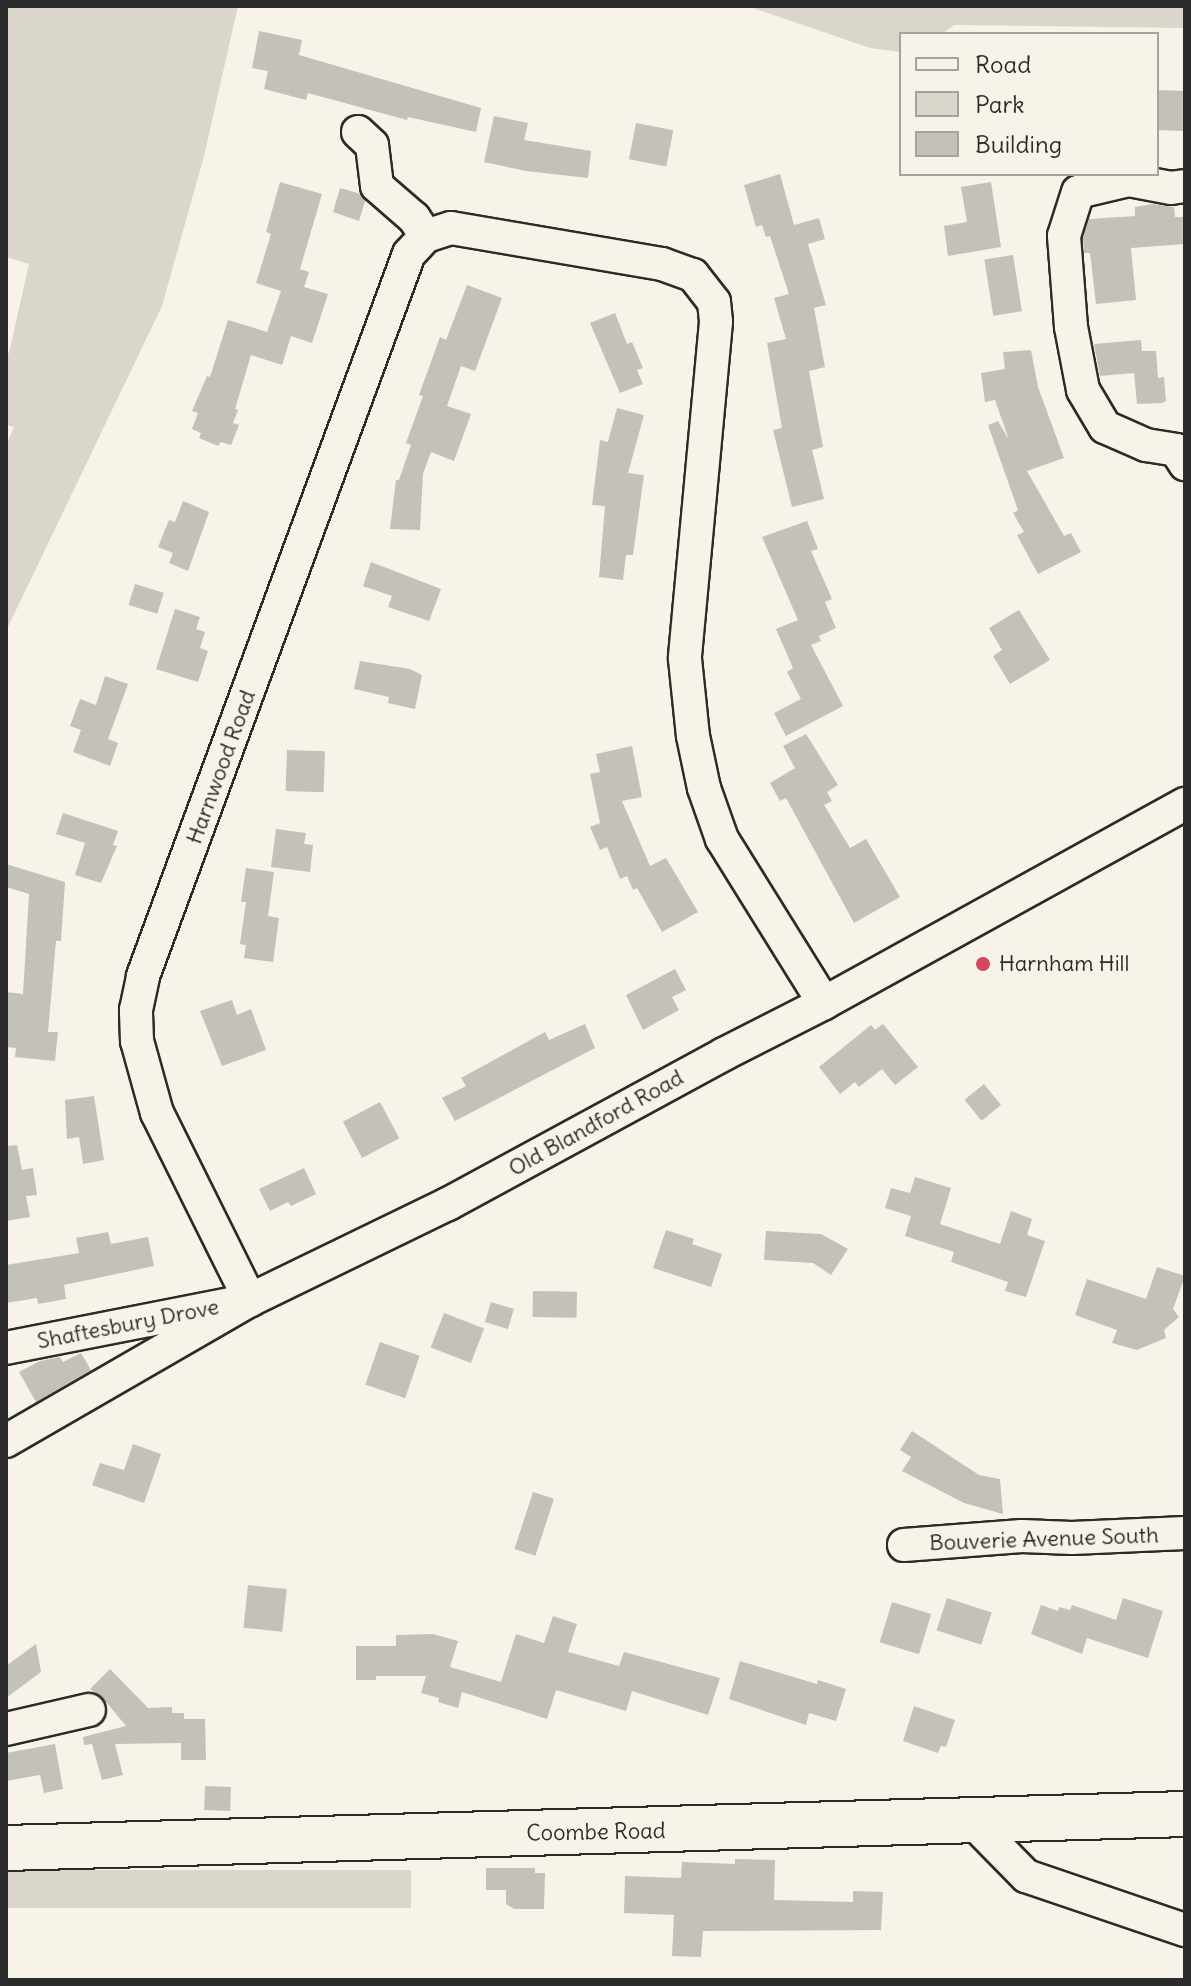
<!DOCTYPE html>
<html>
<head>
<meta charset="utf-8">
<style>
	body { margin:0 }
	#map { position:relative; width:1191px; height:1986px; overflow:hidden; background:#f7f3e8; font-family:Delius,sans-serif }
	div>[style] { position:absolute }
	.green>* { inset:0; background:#dad6cc; transform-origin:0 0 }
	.building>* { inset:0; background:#c4c1b9; transform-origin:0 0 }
	.roads { filter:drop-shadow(2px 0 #2b2b2b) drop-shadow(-2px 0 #2b2b2b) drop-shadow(0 2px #2b2b2b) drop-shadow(0 -2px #2b2b2b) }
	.minor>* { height:32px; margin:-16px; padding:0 16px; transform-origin:16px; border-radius:16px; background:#f7f3e8 }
	.highway>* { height:44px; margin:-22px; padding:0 22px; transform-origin:22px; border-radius:22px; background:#f7f3e8 }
	.dots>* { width:22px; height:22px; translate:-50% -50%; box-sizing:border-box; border:4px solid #f7f3e8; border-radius:50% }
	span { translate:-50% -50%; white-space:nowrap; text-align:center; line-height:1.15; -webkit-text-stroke:7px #f7f3e8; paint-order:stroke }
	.street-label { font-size:22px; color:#2b2b2b }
	.poi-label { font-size:22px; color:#2b2b2b }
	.left { translate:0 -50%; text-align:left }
	.frame { position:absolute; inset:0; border:8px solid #2b2b2b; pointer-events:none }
	.legend { position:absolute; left:899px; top:32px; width:260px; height:144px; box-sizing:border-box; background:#f7f3e8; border:2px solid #a5a39c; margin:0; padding:10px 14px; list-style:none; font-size:24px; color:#2b2b2b }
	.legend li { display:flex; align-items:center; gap:16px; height:40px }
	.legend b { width:40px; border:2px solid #a5a39c }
</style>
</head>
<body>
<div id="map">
	<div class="green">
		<i style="clip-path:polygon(6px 6px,238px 6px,204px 156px,162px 306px,6px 631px,6px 445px,14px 427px,6px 425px,6px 353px,9px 353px,29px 264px,6px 257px)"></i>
		<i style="clip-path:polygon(747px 6px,1185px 6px,1185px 28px,954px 25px,942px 34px,901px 34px,901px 52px,870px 48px)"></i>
		<i style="left:411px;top:1870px;width:38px;height:405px;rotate:90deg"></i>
	</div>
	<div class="building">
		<i style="clip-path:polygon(259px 31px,302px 40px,299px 55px,481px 108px,476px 132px,408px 117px,407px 120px,308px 93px,306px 100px,264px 89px,268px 71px,252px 68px)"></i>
		<i style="left:1157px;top:90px;width:28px;height:40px;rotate:2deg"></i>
		<i style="clip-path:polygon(494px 116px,528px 123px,524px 140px,591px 151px,588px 178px,526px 171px,484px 162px)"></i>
		<i style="left:636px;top:123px;width:38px;height:37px;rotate:11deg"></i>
		<i style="clip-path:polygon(780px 174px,794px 225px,819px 218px,825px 239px,808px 244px,826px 305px,814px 308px,825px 367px,809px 371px,823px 447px,812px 450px,824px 499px,792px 507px,773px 430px,782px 428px,767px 343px,786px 339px,774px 298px,789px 294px,770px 236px,766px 237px,762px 225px,756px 227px,744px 185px)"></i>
		<i style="clip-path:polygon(280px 182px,322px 194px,300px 269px,309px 272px,304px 287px,328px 294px,312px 343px,291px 336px,282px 365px,251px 355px,235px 409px,238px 410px,233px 423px,239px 425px,231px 445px,221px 442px,218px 446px,199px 438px,201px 433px,192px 429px,198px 413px,192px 411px,207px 376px,210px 377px,228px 320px,267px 332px,281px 291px,256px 283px,271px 234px,266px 232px)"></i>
		<i style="clip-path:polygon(991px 182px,1001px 247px,948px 256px,944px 226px,967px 222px,961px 187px)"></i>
		<i style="clip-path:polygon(340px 188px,361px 194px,365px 201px,359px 221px,333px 212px)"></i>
		<i style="clip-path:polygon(1152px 204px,1174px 207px,1175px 217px,1185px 217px,1185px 244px,1131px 248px,1136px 300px,1096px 304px,1090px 253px,1084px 253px,1083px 238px,1089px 219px,1135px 216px,1135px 207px)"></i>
		<i style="left:1013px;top:255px;width:57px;height:29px;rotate:81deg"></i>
		<i style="clip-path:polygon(467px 285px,502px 298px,475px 371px,461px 366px,447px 406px,471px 414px,454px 461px,431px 452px,423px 474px,420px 530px,390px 529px,396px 480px,399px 480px,411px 445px,406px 443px,423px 396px,419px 395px,440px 337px,446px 340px)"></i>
		<i style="clip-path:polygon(615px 313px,627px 344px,632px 342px,643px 368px,637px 370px,643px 384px,620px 393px,590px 323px)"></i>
		<i style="clip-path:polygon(1141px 340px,1142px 351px,1156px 351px,1158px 378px,1164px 377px,1166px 401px,1162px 403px,1137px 404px,1134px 373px,1100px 376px,1094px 344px)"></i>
		<i style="clip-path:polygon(1031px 350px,1038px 387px,1064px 458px,1027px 471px,1064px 536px,1071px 533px,1081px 552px,1038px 574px,1017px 535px,1024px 532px,1013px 513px,1018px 510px,988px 425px,998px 421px,1009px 440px,995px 400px,985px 402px,981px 373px,1005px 369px,1003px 352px)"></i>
		<i style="clip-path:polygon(617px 408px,644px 415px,628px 473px,644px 475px,633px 555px,626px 555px,623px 580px,599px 577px,605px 506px,592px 505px,600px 440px,608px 442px)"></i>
		<i style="clip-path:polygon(183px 501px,209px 512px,188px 571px,169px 563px,173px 553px,158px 547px,169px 520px,175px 522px)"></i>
		<i style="clip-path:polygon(807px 521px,818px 549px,811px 551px,832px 599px,825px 602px,836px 628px,819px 636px,821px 641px,811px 645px,843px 706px,786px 736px,774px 713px,801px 699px,787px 672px,793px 668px,776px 629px,798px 620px,762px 537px)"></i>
		<i style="clip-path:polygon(371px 562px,441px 589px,429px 621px,388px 607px,392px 596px,363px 586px)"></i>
		<i style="left:135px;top:584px;width:30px;height:22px;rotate:17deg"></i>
		<i style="clip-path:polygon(175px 609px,200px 617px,196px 629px,205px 632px,200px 648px,208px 651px,198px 682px,156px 669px)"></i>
		<i style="clip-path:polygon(1019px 610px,1050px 660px,1010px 684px,993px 656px,1002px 650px,989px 628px)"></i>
		<i style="clip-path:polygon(360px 661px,410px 669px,422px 675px,415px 709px,388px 703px,389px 697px,354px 689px)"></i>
		<i style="clip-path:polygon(105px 676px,128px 684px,108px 739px,118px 743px,110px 766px,73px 752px,81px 730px,70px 726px,80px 699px,96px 705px)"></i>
		<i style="clip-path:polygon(806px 734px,838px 785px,827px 792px,832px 801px,824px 805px,850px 848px,866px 839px,900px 897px,854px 923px,786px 798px,780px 801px,770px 783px,795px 768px,783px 746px)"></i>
		<i style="clip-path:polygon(632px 746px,642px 797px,622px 801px,650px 866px,666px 858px,698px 912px,662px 932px,637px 888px,633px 890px,627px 876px,620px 879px,607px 847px,600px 850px,590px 827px,600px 823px,590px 774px,600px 772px,596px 754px)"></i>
		<i style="left:287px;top:750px;width:38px;height:41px;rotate:2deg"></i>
		<i style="clip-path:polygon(63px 813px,118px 831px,113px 845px,117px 846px,101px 883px,75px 875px,85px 843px,56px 834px)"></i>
		<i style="clip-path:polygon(276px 829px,306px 833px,304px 844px,313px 845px,310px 872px,271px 867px)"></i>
		<i style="clip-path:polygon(6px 864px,65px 882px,61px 941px,56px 941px,48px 1032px,58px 1032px,55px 1061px,15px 1057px,16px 1048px,6px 1047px,6px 992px,23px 994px,29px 894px,6px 887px)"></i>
		<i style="clip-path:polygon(246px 868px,274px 872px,268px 916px,279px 918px,273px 962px,244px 958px,246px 945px,240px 944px,246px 902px,241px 902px)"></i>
		<i style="clip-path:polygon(675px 969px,686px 990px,672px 997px,679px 1010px,643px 1030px,626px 995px)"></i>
		<i style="clip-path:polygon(232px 1000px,237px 1015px,251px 1009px,266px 1050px,222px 1066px,200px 1011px)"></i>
		<i style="clip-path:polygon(585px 1024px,595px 1048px,455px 1121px,442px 1098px,466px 1086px,461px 1078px,545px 1032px,549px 1040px)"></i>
		<i style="clip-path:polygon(883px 1024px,918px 1067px,895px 1085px,882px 1069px,859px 1087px,855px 1082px,840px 1094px,819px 1067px,871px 1025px,875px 1030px)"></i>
		<i style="left:984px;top:1084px;width:27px;height:25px;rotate:51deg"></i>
		<i style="clip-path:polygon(94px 1096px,104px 1160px,83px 1164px,79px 1137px,67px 1139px,65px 1100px)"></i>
		<i style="left:380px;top:1102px;width:41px;height:42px;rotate:62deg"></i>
		<i style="clip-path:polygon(17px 1145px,22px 1170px,33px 1168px,37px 1195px,26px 1196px,30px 1217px,6px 1221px,6px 1146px)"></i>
		<i style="clip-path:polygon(304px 1168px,316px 1194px,291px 1206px,288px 1202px,270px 1211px,259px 1189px)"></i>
		<i style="clip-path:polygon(915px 1177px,951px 1188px,940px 1224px,1000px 1244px,1011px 1211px,1032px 1219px,1027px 1235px,1045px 1241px,1026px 1297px,1005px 1291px,1008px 1282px,951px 1262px,954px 1252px,905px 1236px,911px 1216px,885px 1208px,891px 1188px,910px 1193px)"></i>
		<i style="clip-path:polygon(666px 1230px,694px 1239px,692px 1244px,722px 1254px,711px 1287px,653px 1268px)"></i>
		<i style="clip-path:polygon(766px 1231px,821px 1234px,848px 1249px,831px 1275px,813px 1263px,764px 1260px)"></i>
		<i style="clip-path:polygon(108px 1232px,111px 1244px,148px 1237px,154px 1266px,64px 1285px,66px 1299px,38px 1304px,37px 1298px,6px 1303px,6px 1265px,79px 1253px,76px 1238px)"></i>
		<i style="clip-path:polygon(1157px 1267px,1185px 1276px,1173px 1309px,1179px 1317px,1164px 1330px,1166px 1338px,1137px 1350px,1112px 1343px,1117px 1330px,1075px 1315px,1087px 1279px,1146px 1299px)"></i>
		<i style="left:533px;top:1291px;width:44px;height:26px;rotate:1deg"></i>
		<i style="left:491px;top:1302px;width:24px;height:21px;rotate:17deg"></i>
		<i style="left:444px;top:1313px;width:43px;height:37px;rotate:21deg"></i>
		<i style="left:380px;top:1342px;width:42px;height:45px;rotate:19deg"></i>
		<i style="clip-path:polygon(81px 1353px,91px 1370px,36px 1402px,19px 1372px,40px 1361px,60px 1357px,63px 1362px)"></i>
		<i style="clip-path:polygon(912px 1431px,979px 1475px,1000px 1479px,1003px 1514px,964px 1503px,902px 1471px,911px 1457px,900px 1450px)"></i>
		<i style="clip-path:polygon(133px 1444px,161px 1454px,144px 1503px,92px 1485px,100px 1463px,124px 1470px)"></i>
		<i style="left:533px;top:1492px;width:22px;height:60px;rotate:18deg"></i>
		<i style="left:248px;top:1585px;width:39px;height:43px;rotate:6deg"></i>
		<i style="left:947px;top:1598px;width:47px;height:34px;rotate:18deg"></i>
		<i style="clip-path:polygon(1123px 1598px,1163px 1611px,1148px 1658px,1087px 1638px,1082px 1654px,1031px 1634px,1041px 1605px,1058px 1611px,1059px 1607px,1070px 1610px,1072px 1605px,1116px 1620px)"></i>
		<i style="left:892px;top:1602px;width:41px;height:42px;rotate:17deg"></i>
		<i style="clip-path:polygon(553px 1616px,577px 1624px,568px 1652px,619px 1666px,624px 1652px,720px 1678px,708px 1715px,632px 1691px,626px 1711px,556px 1690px,547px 1719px,462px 1692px,458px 1708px,438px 1702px,439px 1698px,421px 1693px,426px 1676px,376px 1676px,376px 1680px,356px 1680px,356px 1646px,396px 1646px,396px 1635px,433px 1634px,458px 1641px,450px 1667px,501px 1682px,516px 1634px,544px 1643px)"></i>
		<i style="clip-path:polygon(36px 1644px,41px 1672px,6px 1698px,6px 1666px)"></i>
		<i style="clip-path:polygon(740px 1661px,817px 1684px,818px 1680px,846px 1689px,836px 1721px,809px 1713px,806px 1725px,729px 1699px)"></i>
		<i style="clip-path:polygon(110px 1669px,148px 1708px,172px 1707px,172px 1713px,184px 1713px,184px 1719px,205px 1719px,206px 1760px,181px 1760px,181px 1743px,115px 1744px,123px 1775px,102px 1780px,92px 1744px,84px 1745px,83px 1737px,126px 1726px,102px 1697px,90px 1689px)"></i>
		<i style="clip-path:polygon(914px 1706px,955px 1720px,946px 1747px,941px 1746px,938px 1753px,903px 1741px)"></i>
		<i style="clip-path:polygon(55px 1744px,63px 1789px,44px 1793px,40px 1775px,6px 1781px,6px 1753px)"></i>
		<i style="left:205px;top:1786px;width:26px;height:24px;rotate:2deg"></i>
		<i style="clip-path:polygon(735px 1859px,775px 1860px,774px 1900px,853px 1902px,853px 1891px,883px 1892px,881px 1930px,703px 1931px,701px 1957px,672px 1956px,674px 1915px,624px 1913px,625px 1876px,681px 1878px,682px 1862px,735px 1864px)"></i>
		<i style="clip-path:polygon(486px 1868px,535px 1868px,535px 1873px,545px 1873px,544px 1909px,514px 1909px,506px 1904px,506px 1890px,486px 1890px)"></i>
	</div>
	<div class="roads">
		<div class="minor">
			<i style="left:358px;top:132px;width:19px;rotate:43deg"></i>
			<i style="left:372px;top:145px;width:41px;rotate:83deg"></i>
			<i style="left:377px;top:186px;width:49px;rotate:40.9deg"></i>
			<i style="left:414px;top:218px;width:22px;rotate:56deg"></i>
			<i style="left:1185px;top:186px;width:14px;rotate:172deg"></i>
			<i style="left:1171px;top:188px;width:43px;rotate:-169.2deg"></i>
			<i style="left:1129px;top:180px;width:52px;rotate:166.8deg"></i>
			<i style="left:1078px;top:192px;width:46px;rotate:107.7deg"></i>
			<i style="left:1064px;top:236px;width:91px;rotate:85.6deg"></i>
			<i style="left:1071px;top:327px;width:64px;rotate:79.2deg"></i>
			<i style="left:1083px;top:390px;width:43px;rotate:59.3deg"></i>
			<i style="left:1105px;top:427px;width:45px;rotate:23.7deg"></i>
			<i style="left:1146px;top:445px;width:30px;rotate:9deg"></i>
			<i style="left:1176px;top:450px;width:17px;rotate:57deg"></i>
			<i style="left:6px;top:1348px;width:249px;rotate:-11.1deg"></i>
			<i style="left:250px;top:1300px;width:209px;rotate:-116.4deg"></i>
			<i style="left:157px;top:1113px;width:75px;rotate:-105.5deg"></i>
			<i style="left:137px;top:1041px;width:31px;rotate:-92deg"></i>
			<i style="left:136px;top:1010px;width:35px;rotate:-78deg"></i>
			<i style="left:143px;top:976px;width:769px;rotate:-69.78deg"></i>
			<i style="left:409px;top:254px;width:25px;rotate:-47deg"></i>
			<i style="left:426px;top:236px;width:26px;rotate:-18deg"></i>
			<i style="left:451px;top:228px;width:214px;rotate:9.7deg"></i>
			<i style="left:662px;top:264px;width:33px;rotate:20deg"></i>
			<i style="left:693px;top:275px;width:34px;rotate:52deg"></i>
			<i style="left:714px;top:302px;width:20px;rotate:84deg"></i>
			<i style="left:716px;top:322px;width:338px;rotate:95.3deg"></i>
			<i style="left:685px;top:659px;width:77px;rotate:84.1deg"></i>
			<i style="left:693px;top:736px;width:53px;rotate:78.1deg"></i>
			<i style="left:704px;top:788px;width:54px;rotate:70.6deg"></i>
			<i style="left:722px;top:839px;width:193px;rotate:58.1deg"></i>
			<i style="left:6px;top:1441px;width:282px;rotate:-30deg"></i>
			<i style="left:250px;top:1300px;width:220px;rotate:-25.9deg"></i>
			<i style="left:448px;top:1204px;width:314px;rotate:-28.5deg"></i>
			<i style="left:724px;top:1054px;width:112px;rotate:-27deg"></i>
			<i style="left:824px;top:1003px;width:412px;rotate:-28.9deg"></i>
			<i style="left:904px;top:1545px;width:118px;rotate:-4.4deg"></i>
			<i style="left:1022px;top:1536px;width:50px;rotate:2.3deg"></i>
			<i style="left:1072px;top:1538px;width:113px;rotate:-2.5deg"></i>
			<i style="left:6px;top:1729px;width:85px;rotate:-12.9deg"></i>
			<i style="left:973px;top:1822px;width:76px;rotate:45.5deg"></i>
			<i style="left:1026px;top:1876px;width:168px;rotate:18.8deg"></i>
		</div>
		<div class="highway">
			<i style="left:6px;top:1848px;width:1179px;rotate:-1.65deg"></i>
		</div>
	</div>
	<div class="dots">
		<i style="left:983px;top:964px;background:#d1495b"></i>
	</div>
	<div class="street-label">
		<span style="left:221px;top:767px;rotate:-70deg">Harnwood Road</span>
		<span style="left:596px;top:1123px;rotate:-29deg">Old Blandford Road</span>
		<span style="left:128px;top:1324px;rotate:-11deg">Shaftesbury Drove</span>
		<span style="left:1044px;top:1539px;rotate:-2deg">Bouverie Avenue South</span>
		<span style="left:596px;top:1832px;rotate:-1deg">Coombe Road</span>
	</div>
	<div class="poi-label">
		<span class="left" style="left:999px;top:964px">Harnham Hill</span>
	</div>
	<div class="frame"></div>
	<ul class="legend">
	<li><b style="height:10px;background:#f7f3e8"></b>Road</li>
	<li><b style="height:22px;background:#dad6cc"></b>Park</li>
	<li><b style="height:22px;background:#c4c1b9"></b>Building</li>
	</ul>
</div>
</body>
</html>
